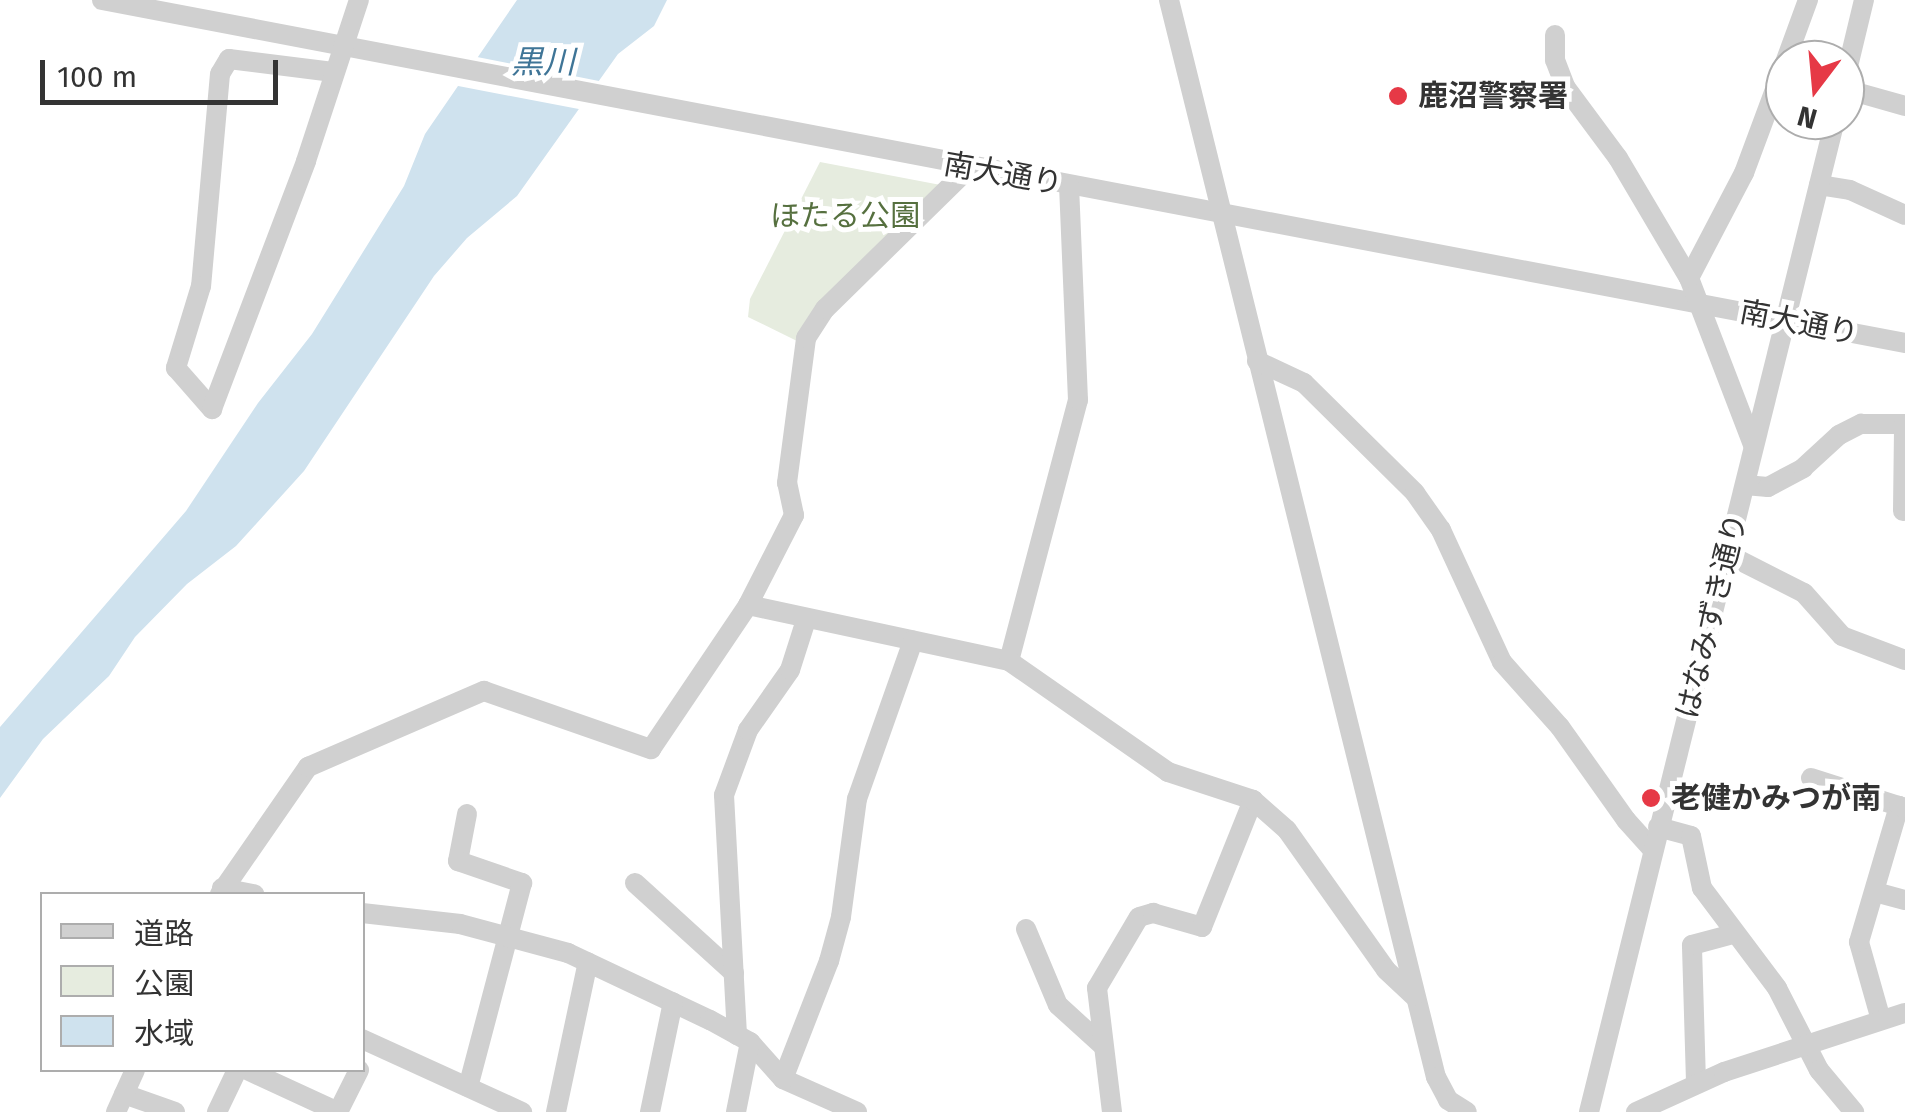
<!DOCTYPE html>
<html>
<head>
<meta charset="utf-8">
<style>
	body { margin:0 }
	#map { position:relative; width:1905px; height:1112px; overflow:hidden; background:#fff; font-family:"Fira Sans","Noto Sans JP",sans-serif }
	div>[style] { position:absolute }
	.green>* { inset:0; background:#e6ecdf }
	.water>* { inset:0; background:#cfe2ee }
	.pier>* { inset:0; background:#fff }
	.minor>* { height:20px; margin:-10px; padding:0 10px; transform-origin:10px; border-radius:10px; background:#d0d0d0 }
	.dots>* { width:28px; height:28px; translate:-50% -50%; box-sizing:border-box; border:5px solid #fff; border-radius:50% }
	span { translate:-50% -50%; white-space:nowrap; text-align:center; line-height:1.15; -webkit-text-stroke:10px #fff; paint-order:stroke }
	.poi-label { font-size:30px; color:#333; font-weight:700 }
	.left { translate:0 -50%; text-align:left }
	.street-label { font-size:30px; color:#333 }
	.park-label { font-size:30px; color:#56703f }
	.water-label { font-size:32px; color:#3f7597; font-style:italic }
	.legend { position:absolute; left:40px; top:892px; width:325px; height:180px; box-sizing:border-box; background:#fff; border:2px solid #adadad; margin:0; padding:12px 18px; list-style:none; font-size:30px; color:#333 }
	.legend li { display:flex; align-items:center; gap:20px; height:50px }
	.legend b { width:50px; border:2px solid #adadad }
	.north { position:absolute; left:1765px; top:40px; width:100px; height:100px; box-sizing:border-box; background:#fff; border:2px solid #adadad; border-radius:50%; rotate:196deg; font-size:28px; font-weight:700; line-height:40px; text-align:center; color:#333 }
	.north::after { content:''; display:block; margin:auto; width:35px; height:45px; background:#e63946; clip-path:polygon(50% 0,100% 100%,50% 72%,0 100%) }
	.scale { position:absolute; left:40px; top:60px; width:238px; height:45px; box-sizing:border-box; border:5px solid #333; border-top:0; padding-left:12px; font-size:30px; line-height:35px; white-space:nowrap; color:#333; -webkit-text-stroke:8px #fff; paint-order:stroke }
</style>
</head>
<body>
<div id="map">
	<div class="green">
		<i style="clip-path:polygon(820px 162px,946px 186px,797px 341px,748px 317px,750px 299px)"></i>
	</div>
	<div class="water">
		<i style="clip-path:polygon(517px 0,667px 0,654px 26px,618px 54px,517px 196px,467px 238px,434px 276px,304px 471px,236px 546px,187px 584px,135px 637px,109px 676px,43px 739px,0 798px,0 727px,186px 511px,258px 403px,312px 334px,404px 186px,425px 134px)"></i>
	</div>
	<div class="pier">
		<i style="clip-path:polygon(472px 56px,604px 82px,584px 110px,453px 85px)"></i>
	</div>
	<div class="minor">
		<i style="left:102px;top:0;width:1835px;rotate:10.77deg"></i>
		<i style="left:1169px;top:0;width:1110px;rotate:76.08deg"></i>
		<i style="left:1436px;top:1077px;width:26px;rotate:62deg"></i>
		<i style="left:1448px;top:1100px;width:22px;rotate:32deg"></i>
		<i style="left:1555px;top:35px;width:25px;rotate:90deg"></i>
		<i style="left:1555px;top:60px;width:30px;rotate:69deg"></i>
		<i style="left:1566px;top:88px;width:87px;rotate:53.4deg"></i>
		<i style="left:1618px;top:158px;width:139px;rotate:59.4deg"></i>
		<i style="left:1689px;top:278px;width:179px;rotate:69deg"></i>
		<i style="left:1786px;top:60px;width:64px;rotate:-69.9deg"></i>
		<i style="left:333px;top:72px;width:105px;rotate:-172.9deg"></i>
		<i style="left:229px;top:59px;width:17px;rotate:121deg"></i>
		<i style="left:220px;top:74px;width:213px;rotate:95.1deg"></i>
		<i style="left:201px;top:286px;width:86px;rotate:107deg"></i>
		<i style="left:176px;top:368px;width:55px;rotate:48.7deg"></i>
		<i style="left:212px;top:409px;width:265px;rotate:-69.2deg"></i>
		<i style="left:306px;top:161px;width:169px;rotate:-71.8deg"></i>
		<i style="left:1845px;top:79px;width:81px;rotate:-76.5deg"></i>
		<i style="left:1845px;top:89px;width:62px;rotate:15.8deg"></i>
		<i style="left:1819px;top:185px;width:31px;rotate:9deg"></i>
		<i style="left:1850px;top:190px;width:60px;rotate:24.4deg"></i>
		<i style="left:1689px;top:278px;width:119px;rotate:-62.4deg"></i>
		<i style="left:1744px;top:173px;width:117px;rotate:-69.6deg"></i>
		<i style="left:1257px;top:361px;width:52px;rotate:25.1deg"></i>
		<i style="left:1304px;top:383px;width:156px;rotate:44.7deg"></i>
		<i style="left:1415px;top:493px;width:45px;rotate:54.9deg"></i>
		<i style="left:1441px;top:530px;width:145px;rotate:65.2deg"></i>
		<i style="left:1502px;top:662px;width:87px;rotate:48.3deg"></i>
		<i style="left:1560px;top:727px;width:114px;rotate:54.6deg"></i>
		<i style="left:1626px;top:820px;width:40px;rotate:48deg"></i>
		<i style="left:1745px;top:485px;width:23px;rotate:5deg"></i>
		<i style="left:1768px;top:487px;width:40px;rotate:-28deg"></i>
		<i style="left:1803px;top:468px;width:49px;rotate:-42.5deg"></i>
		<i style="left:1839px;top:435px;width:25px;rotate:-27deg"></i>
		<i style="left:1861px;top:424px;width:44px"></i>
		<i style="left:1903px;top:511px;width:87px;rotate:-89.3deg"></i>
		<i style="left:1727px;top:554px;width:86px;rotate:26.9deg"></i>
		<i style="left:1804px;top:593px;width:57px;rotate:48.5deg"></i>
		<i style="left:1842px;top:636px;width:67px;rotate:20.9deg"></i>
		<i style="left:748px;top:605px;width:101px;rotate:-62.9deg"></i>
		<i style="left:794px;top:515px;width:33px;rotate:-102deg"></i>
		<i style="left:787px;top:483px;width:146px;rotate:-82.5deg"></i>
		<i style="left:806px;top:338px;width:35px;rotate:-57deg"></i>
		<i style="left:825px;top:309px;width:202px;rotate:-44.4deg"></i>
		<i style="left:1009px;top:661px;width:270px;rotate:-75.2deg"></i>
		<i style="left:1078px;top:400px;width:214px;rotate:-92.4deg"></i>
		<i style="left:1811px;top:778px;width:92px;rotate:17.7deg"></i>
		<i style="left:467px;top:814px;width:48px;rotate:100.8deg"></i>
		<i style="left:458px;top:861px;width:68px;rotate:19deg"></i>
		<i style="left:522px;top:883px;width:211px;rotate:104.8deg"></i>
		<i style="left:1658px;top:827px;width:34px;rotate:15deg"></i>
		<i style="left:1691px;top:836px;width:53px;rotate:78.1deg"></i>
		<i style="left:1702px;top:888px;width:125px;rotate:53.1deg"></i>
		<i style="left:1777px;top:988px;width:92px;rotate:62.9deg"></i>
		<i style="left:1819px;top:1070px;width:55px;rotate:50.2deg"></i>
		<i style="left:635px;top:883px;width:134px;rotate:42.3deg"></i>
		<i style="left:222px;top:888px;width:33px;rotate:11deg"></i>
		<i style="left:1875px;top:892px;width:31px;rotate:15deg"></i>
		<i style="left:220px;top:894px;width:155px;rotate:-55.3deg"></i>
		<i style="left:308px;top:767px;width:192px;rotate:-23.4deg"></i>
		<i style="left:484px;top:691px;width:177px;rotate:19.2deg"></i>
		<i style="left:651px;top:749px;width:174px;rotate:-56deg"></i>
		<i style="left:748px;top:605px;width:267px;rotate:12.1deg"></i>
		<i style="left:1009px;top:661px;width:194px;rotate:34.9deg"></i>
		<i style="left:1168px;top:772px;width:89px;rotate:18.2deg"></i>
		<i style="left:362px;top:913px;width:99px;rotate:6.4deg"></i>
		<i style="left:460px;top:924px;width:112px;rotate:15deg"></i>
		<i style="left:568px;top:953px;width:157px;rotate:25.3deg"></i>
		<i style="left:710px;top:1020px;width:46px;rotate:28.8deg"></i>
		<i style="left:750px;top:1042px;width:50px;rotate:48.3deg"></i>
		<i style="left:783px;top:1079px;width:81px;rotate:24deg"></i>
		<i style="left:1026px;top:929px;width:82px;rotate:67.2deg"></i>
		<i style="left:1058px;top:1005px;width:59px;rotate:42.3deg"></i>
		<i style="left:1881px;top:1020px;width:81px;rotate:-105.8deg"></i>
		<i style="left:1859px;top:942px;width:142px;rotate:-73.6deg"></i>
		<i style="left:1899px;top:806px;width:6px;rotate:18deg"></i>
		<i style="left:737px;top:1035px;width:240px;rotate:-93.1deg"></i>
		<i style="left:724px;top:795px;width:69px;rotate:-69.7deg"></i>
		<i style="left:748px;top:730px;width:73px;rotate:-55deg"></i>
		<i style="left:790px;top:670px;width:52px;rotate:-72.3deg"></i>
		<i style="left:362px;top:1039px;width:176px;rotate:24.5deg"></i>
		<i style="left:247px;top:1070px;width:100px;rotate:24.8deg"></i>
		<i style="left:783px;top:1079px;width:127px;rotate:-68.7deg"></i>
		<i style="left:829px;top:961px;width:46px;rotate:-74.7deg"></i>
		<i style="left:841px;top:917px;width:119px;rotate:-82.3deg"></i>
		<i style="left:857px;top:799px;width:168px;rotate:-70.5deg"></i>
		<i style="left:1696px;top:1082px;width:137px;rotate:-91.7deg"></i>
		<i style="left:1692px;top:945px;width:42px;rotate:-15deg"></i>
		<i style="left:124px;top:1094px;width:54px;rotate:19.4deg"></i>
		<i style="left:116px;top:1112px;width:46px;rotate:-65.7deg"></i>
		<i style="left:217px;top:1112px;width:47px;rotate:-64.5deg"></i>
		<i style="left:338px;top:1112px;width:47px;rotate:-63.4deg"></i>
		<i style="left:556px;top:1112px;width:153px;rotate:-78deg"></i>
		<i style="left:650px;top:1112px;width:112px;rotate:-78.2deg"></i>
		<i style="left:736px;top:1112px;width:71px;rotate:-78.7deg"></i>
		<i style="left:1112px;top:1112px;width:125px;rotate:-96.9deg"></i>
		<i style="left:1097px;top:988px;width:82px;rotate:-59.4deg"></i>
		<i style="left:1139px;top:917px;width:15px;rotate:-16deg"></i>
		<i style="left:1153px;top:913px;width:51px;rotate:15.9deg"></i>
		<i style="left:1202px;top:927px;width:137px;rotate:-68.1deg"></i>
		<i style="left:1253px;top:800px;width:45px;rotate:41.4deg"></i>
		<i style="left:1287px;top:830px;width:171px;rotate:54.7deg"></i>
		<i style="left:1386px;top:970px;width:38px;rotate:43deg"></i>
		<i style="left:1589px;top:1112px;width:1022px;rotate:-76.07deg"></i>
		<i style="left:1636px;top:1112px;width:97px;rotate:-24.4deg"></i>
		<i style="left:1724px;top:1072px;width:190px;rotate:-18.1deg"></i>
	</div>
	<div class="dots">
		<i style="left:1398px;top:96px;background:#e63946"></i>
		<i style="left:1651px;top:798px;background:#e63946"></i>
	</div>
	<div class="poi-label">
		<span class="left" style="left:1418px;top:96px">鹿沼警察署</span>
		<span class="left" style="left:1671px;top:798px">老健かみつが南</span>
	</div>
	<div class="street-label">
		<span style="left:1003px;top:174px;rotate:10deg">南大通り</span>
		<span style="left:1799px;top:323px;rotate:11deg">南大通り</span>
		<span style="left:1712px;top:616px;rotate:-76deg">はなみずき通り</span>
	</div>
	<div class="park-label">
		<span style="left:845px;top:216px">ほたる公園</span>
	</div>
	<div class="water-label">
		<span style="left:543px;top:62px">黒川</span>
	</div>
	<ul class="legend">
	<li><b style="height:12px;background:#d0d0d0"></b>道路</li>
	<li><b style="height:28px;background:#e6ecdf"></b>公園</li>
	<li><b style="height:28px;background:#cfe2ee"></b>水域</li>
	</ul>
	<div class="north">N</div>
	<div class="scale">100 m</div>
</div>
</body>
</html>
